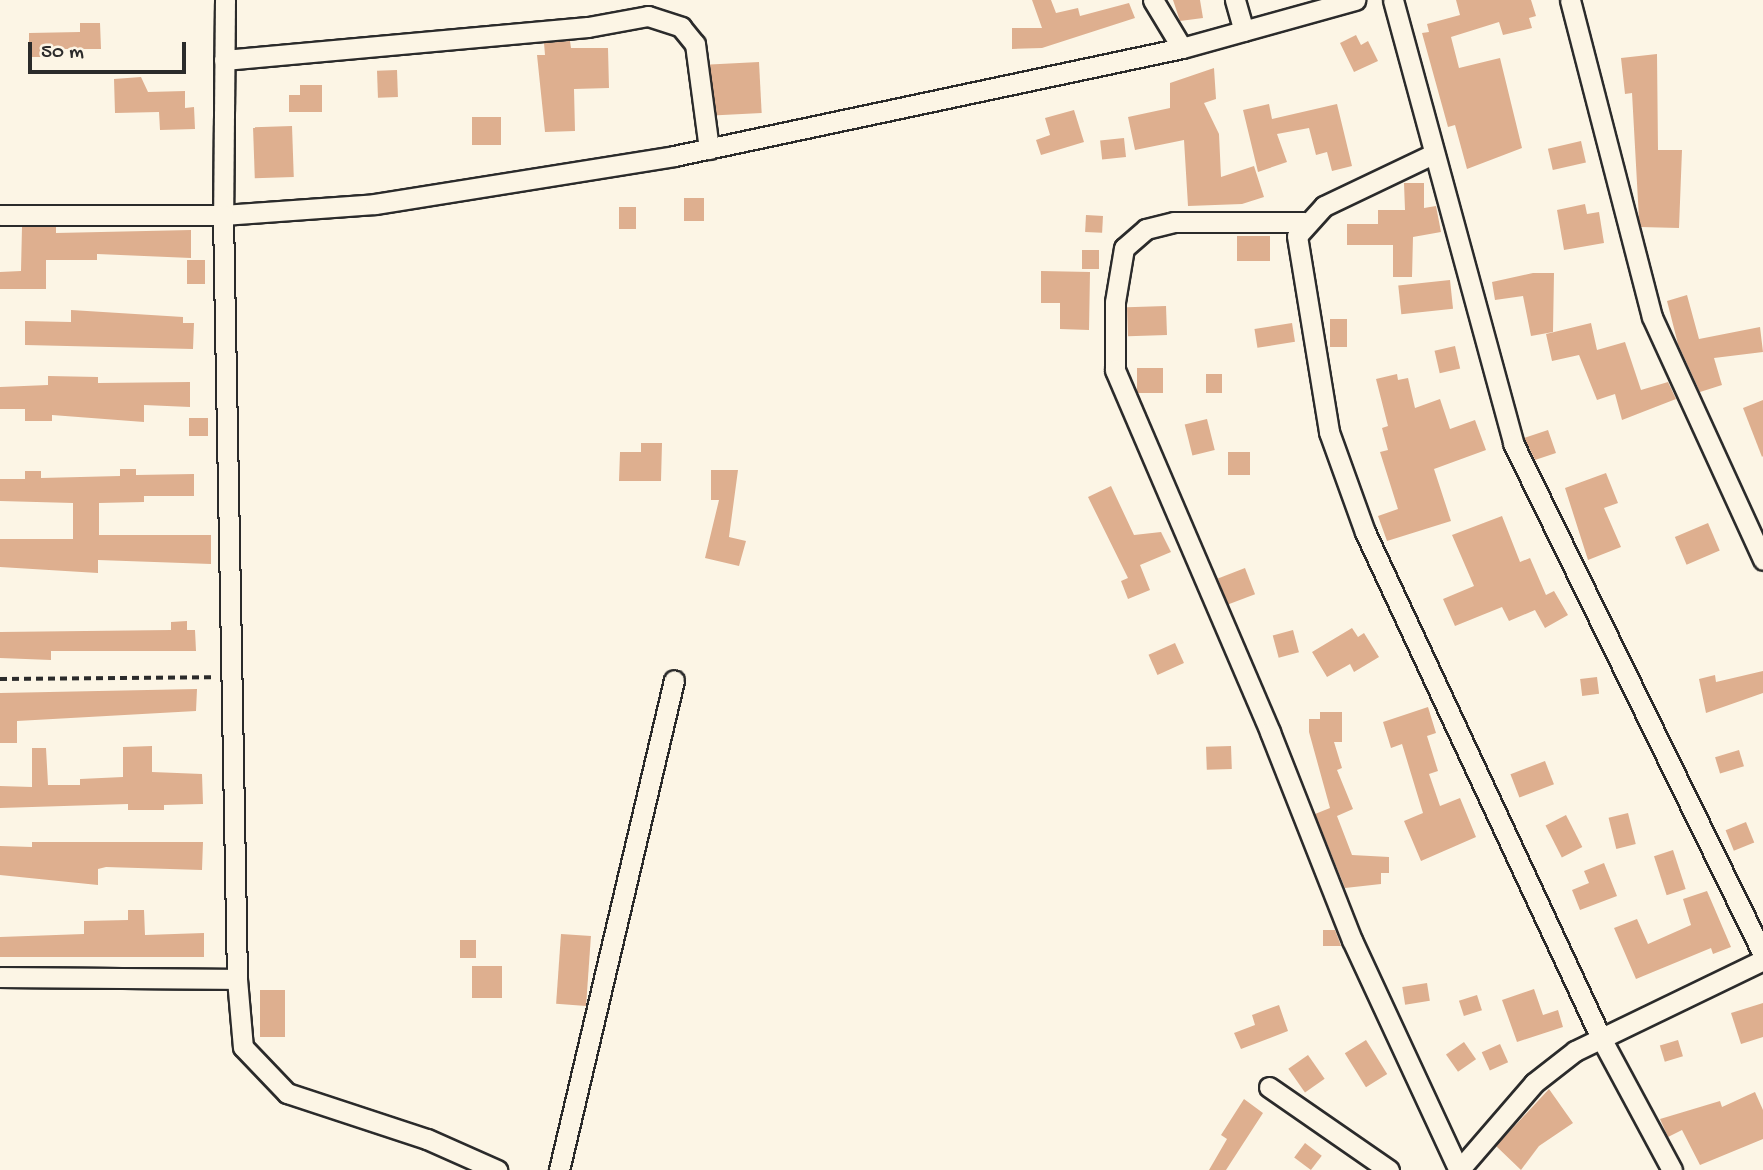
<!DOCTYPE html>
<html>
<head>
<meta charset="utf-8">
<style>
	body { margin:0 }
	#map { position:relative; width:1763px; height:1170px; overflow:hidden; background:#fcf5e5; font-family:"Gochi Hand",sans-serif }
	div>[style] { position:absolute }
	.building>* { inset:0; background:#deaf8f; transform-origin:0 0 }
	.path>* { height:3.5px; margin-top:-1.75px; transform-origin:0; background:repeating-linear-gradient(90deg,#2b2b2b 0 7px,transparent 0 12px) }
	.roads { filter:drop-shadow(2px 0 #2b2b2b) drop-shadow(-2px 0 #2b2b2b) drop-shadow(0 2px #2b2b2b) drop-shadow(0 -2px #2b2b2b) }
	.street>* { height:19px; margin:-9.5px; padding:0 9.5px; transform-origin:9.5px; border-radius:9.5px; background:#fcf5e5 }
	span { translate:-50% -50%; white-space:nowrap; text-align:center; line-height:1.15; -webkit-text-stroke:5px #fcf5e5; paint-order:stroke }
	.scale { position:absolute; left:28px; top:42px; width:158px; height:32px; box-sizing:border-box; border:4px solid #2b2b2b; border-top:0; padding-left:9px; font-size:21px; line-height:24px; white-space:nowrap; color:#2b2b2b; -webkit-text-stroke:5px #fcf5e5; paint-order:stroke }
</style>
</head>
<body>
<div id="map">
	<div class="building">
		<i style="clip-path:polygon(1032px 0,1051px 0,1056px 13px,1078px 8px,1080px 16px,1129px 3px,1135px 18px,1042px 48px,1012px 49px,1012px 28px,1042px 28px)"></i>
		<i style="clip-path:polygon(1173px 0,1200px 0,1203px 18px,1180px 21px)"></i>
		<i style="clip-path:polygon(1456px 0,1531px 0,1536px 16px,1529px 18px,1532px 28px,1503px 35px,1499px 22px,1451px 37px,1459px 68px,1500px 58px,1522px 148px,1467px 169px,1455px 125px,1448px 127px,1422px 33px,1429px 32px,1427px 24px,1460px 15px)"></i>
		<i style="clip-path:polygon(80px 23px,100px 23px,101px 49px,51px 49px,51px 57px,29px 57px,29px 33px,80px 32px)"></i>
		<i style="clip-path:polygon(1356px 35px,1361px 45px,1368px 41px,1378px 61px,1354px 72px,1340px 43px)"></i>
		<i style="clip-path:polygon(570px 41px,571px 48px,608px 48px,609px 88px,574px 89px,575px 131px,545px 132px,537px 55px,545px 55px,544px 43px)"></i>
		<i style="clip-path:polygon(1657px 54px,1658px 150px,1682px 150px,1679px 228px,1641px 227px,1639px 219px,1632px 93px,1625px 94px,1621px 58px)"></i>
		<i style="left:759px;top:62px;width:51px;height:49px;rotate:87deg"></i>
		<i style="clip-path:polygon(1214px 68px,1216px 99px,1204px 103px,1219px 134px,1221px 177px,1254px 166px,1264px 197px,1242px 204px,1188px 206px,1184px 140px,1135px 150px,1128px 117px,1170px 108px,1170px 83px)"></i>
		<i style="left:397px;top:70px;width:27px;height:20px;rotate:88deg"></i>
		<i style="clip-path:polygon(141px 77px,148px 92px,185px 91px,185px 108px,194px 107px,195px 129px,160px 130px,159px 112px,115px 113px,114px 79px)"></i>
		<i style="clip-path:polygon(300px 85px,322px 85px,322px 112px,289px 112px,289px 95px,300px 95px)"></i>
		<i style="clip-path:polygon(1269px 104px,1272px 119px,1337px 104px,1352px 166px,1332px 171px,1327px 152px,1316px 155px,1309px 128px,1277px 134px,1287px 162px,1258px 172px,1243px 110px)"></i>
		<i style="clip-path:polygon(1074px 110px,1084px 142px,1041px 155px,1036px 140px,1050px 135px,1045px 118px)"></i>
		<i style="left:501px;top:117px;width:28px;height:29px;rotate:90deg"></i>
		<i style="left:292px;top:126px;width:51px;height:39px;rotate:88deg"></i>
		<i style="left:1124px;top:138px;width:19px;height:24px;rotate:84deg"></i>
		<i style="left:1581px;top:141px;width:22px;height:34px;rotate:77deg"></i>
		<i style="clip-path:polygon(1404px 183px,1424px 183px,1424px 208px,1436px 206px,1441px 232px,1413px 237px,1412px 277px,1393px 277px,1393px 245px,1347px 245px,1347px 224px,1378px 224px,1378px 210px,1405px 210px)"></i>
		<i style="left:684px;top:198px;width:20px;height:23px"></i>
		<i style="clip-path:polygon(1585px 204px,1587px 214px,1599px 212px,1604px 243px,1564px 250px,1557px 210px)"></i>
		<i style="left:619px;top:207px;width:17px;height:22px"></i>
		<i style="left:1086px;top:215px;width:17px;height:17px;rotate:3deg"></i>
		<i style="clip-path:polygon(22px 227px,56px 227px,56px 233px,191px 230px,191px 258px,97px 254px,97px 260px,46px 260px,46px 289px,0 289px,0 272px,21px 271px)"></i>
		<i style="left:1270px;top:236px;width:25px;height:33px;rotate:90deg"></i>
		<i style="left:1082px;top:250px;width:17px;height:19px"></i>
		<i style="left:187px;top:260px;width:18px;height:24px"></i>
		<i style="clip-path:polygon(1041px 271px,1090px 272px,1089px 330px,1060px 329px,1060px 303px,1041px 303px)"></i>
		<i style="clip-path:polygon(1533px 273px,1554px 273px,1553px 332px,1531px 336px,1523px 296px,1495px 300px,1492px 282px)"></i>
		<i style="left:1450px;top:280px;width:29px;height:52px;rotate:84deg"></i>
		<i style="clip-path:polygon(1687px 295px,1699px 339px,1760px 327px,1763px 352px,1714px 358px,1722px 385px,1700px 392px,1678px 344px,1667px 301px)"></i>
		<i style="left:1166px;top:306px;width:29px;height:39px;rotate:88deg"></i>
		<i style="clip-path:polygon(71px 310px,183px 317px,183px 323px,194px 323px,193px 349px,25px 345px,25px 321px,71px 322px)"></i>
		<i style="left:1330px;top:319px;width:17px;height:28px"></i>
		<i style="left:1292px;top:323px;width:19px;height:38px;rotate:81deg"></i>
		<i style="clip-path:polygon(1591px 323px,1597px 350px,1625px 342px,1641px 390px,1668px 382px,1676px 399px,1622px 420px,1615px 394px,1597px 400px,1579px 355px,1552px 361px,1546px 334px)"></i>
		<i style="left:1455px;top:346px;width:23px;height:21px;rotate:77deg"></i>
		<i style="left:1137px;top:368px;width:26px;height:25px"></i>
		<i style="left:1206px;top:374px;width:16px;height:19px"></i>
		<i style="clip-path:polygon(1397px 374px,1398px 380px,1408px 378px,1415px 408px,1440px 399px,1450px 429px,1475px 420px,1486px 450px,1434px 469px,1451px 521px,1387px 541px,1378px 516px,1398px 509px,1380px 452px,1388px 450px,1382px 428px,1388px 426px,1376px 379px)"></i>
		<i style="clip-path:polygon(48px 376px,98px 377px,98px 383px,190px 382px,190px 407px,144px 405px,144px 422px,52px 415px,52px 421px,25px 421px,25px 409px,0 409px,0 387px,48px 385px)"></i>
		<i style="clip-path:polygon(1763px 400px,1763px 456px,1762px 457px,1743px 408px)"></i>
		<i style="left:189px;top:418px;width:19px;height:18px"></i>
		<i style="left:1207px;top:419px;width:32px;height:23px;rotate:76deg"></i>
		<i style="clip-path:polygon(1548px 430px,1556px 453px,1535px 460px,1524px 438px)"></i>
		<i style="clip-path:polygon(641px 443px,662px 443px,661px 481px,619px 481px,620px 452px,641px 452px)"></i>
		<i style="left:1228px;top:452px;width:22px;height:23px"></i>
		<i style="clip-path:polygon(120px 469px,136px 469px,136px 475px,194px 474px,194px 496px,144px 496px,144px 502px,99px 503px,99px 535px,211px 535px,211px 564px,98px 560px,98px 573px,0 567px,0 539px,73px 539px,73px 503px,0 501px,0 479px,25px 479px,25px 471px,41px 471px,41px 478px,120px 476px)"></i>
		<i style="clip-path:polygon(711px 470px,738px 470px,729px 537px,746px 541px,739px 566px,705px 558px,719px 500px,711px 500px)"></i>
		<i style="clip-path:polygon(1606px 473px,1618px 503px,1604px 508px,1621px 547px,1588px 560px,1565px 488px)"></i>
		<i style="clip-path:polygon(1111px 486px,1134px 535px,1161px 532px,1171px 552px,1140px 565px,1150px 590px,1128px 599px,1121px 581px,1128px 578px,1088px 497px)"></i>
		<i style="clip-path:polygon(1502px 516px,1520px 562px,1530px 558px,1546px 595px,1554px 591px,1568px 615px,1545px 628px,1535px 610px,1509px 621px,1502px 607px,1455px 626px,1443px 599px,1474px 586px,1452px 535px)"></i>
		<i style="left:1708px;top:523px;width:30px;height:36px;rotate:67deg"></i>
		<i style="left:1245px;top:568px;width:28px;height:29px;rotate:69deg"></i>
		<i style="clip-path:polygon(187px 621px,187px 630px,195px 630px,196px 651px,51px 651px,51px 660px,0 658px,0 632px,171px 630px,171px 622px)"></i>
		<i style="clip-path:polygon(1352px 628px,1358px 637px,1364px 633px,1379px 657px,1354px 672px,1350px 664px,1327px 677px,1312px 652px)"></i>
		<i style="left:1293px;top:630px;width:23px;height:21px;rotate:75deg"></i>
		<i style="left:1175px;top:643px;width:22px;height:29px;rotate:66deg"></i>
		<i style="clip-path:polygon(1763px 671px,1763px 693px,1706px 713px,1699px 679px,1715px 675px,1716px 682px)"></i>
		<i style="left:1597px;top:677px;width:17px;height:17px;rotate:83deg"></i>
		<i style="clip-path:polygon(197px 689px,196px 711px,17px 721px,17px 743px,0 743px,0 693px)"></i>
		<i style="clip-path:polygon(1428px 707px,1436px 733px,1427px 736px,1438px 771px,1429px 774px,1440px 806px,1460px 798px,1476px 837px,1421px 861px,1404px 821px,1423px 813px,1402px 744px,1391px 748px,1383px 722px)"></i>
		<i style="clip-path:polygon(1320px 712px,1342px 712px,1342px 742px,1334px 742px,1342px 768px,1337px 770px,1353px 809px,1337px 816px,1352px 855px,1389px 857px,1389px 873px,1381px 873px,1381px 884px,1345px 888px,1315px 814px,1330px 808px,1309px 732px,1309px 719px,1320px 719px)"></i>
		<i style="clip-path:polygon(152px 746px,152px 772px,202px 774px,203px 804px,164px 805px,164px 810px,128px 810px,128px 804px,0 808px,0 786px,32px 787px,32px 748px,46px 748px,48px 785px,80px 785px,80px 779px,123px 777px,123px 747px)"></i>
		<i style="left:1231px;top:746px;width:23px;height:25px;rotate:88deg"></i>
		<i style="left:1739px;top:750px;width:17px;height:25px;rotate:73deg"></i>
		<i style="left:1545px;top:761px;width:25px;height:37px;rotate:69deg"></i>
		<i style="left:1628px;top:813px;width:32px;height:20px;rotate:76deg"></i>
		<i style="left:1566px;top:815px;width:36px;height:23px;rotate:63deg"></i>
		<i style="left:1746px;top:822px;width:22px;height:22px;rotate:68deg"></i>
		<i style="clip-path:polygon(32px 842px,203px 842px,202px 870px,106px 867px,98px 869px,98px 885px,0 875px,0 846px,32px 847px)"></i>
		<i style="left:1673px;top:850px;width:41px;height:20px;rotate:72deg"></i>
		<i style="clip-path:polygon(1604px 863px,1617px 896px,1580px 910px,1572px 890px,1589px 883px,1584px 871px)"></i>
		<i style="clip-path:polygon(1707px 891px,1731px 947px,1713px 954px,1711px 948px,1636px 979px,1614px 928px,1637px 919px,1648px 944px,1691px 925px,1683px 899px)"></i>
		<i style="clip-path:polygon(128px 910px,144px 910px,145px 935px,204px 933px,204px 957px,0 957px,0 937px,84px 934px,84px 921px,128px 920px)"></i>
		<i style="clip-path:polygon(1323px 930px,1335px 930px,1341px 946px,1323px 946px)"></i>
		<i style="left:561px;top:934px;width:30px;height:70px;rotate:4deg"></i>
		<i style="left:460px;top:940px;width:16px;height:18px"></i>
		<i style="left:472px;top:966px;width:30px;height:32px"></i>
		<i style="left:1427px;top:983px;width:18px;height:25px;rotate:81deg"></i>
		<i style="clip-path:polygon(1534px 989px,1543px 1015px,1558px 1010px,1563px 1027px,1517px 1042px,1502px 1000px)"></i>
		<i style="left:260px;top:990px;width:25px;height:47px"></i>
		<i style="left:1477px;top:995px;width:16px;height:19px;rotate:72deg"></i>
		<i style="clip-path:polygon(1763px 1003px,1763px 1037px,1741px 1044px,1731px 1013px)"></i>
		<i style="clip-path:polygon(1279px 1005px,1288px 1031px,1241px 1049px,1234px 1033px,1255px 1025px,1252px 1015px)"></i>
		<i style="left:1366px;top:1040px;width:40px;height:25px;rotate:58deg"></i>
		<i style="left:1678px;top:1040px;width:17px;height:19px;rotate:73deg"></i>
		<i style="left:1464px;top:1042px;width:21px;height:22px;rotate:55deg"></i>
		<i style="left:1500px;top:1044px;width:20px;height:20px;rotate:66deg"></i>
		<i style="left:1308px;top:1055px;width:29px;height:24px;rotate:55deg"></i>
		<i style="clip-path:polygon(1549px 1089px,1573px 1123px,1539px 1146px,1521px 1170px,1496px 1146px)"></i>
		<i style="clip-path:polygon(1755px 1092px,1763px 1110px,1763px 1139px,1700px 1165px,1682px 1130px,1668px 1137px,1660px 1119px,1720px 1101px,1722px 1107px)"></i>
		<i style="clip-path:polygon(1244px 1099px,1263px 1113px,1226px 1170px,1209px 1170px,1227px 1139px,1221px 1135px)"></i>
		<i style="left:1305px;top:1143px;width:21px;height:18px;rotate:37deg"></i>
	</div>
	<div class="path">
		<i style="left:0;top:679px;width:211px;rotate:-0.5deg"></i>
	</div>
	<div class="roads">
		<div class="street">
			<i style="left:225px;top:0;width:215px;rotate:90.5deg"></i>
			<i style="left:223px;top:215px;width:152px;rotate:-4.1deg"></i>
			<i style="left:375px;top:204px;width:303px;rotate:-9.1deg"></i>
			<i style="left:674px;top:156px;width:519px;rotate:-12deg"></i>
			<i style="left:1182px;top:48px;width:180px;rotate:-15.5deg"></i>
			<i style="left:1153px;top:0;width:56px;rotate:58.9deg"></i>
			<i style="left:1235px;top:0;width:32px;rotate:74deg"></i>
			<i style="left:1393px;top:0;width:459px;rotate:74.8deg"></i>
			<i style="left:1513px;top:443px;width:569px;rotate:63.93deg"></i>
			<i style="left:1570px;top:0;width:327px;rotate:75.5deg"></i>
			<i style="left:1652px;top:317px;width:267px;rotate:65.4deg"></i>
			<i style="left:224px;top:60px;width:365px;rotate:-5.2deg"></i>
			<i style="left:588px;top:27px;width:61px;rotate:-10.4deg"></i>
			<i style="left:648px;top:16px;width:35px;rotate:18deg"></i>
			<i style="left:681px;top:27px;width:22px;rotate:51deg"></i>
			<i style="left:695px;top:44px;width:106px;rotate:82.4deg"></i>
			<i style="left:1433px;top:154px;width:121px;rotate:154.5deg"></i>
			<i style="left:1324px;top:206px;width:40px;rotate:132deg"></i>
			<i style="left:1297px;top:236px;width:199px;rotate:80.7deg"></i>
			<i style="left:1329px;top:432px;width:106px;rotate:70.2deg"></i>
			<i style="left:1365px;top:532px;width:558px;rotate:65deg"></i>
			<i style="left:1601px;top:1038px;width:150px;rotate:61.7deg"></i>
			<i style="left:0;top:215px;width:223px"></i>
			<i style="left:223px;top:215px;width:764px;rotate:88.95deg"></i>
			<i style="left:237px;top:979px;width:237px;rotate:-179.5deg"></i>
			<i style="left:1304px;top:222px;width:130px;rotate:180deg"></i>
			<i style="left:1174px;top:222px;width:29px;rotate:166deg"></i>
			<i style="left:1146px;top:229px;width:29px;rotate:139deg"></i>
			<i style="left:1124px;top:248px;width:55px;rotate:99.5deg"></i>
			<i style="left:1115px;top:302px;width:68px;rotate:90deg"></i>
			<i style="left:1115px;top:370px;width:394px;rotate:66.8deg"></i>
			<i style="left:1270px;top:732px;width:224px;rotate:68.5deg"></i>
			<i style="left:1352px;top:940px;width:254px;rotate:65.1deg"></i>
			<i style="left:1459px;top:1170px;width:115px;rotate:-49.2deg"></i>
			<i style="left:1534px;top:1083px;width:52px;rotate:-38deg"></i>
			<i style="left:1575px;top:1051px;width:209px;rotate:-25.8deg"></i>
			<i style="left:237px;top:979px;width:68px;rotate:85deg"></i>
			<i style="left:243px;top:1047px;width:64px;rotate:46.3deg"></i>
			<i style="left:287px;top:1093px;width:147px;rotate:18.2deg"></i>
			<i style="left:427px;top:1139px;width:77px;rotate:23.9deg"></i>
			<i style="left:1269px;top:1087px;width:146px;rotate:34.7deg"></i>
			<i style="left:559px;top:1170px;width:503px;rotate:-76.79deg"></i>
		</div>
	</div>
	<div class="scale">50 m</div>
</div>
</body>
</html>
